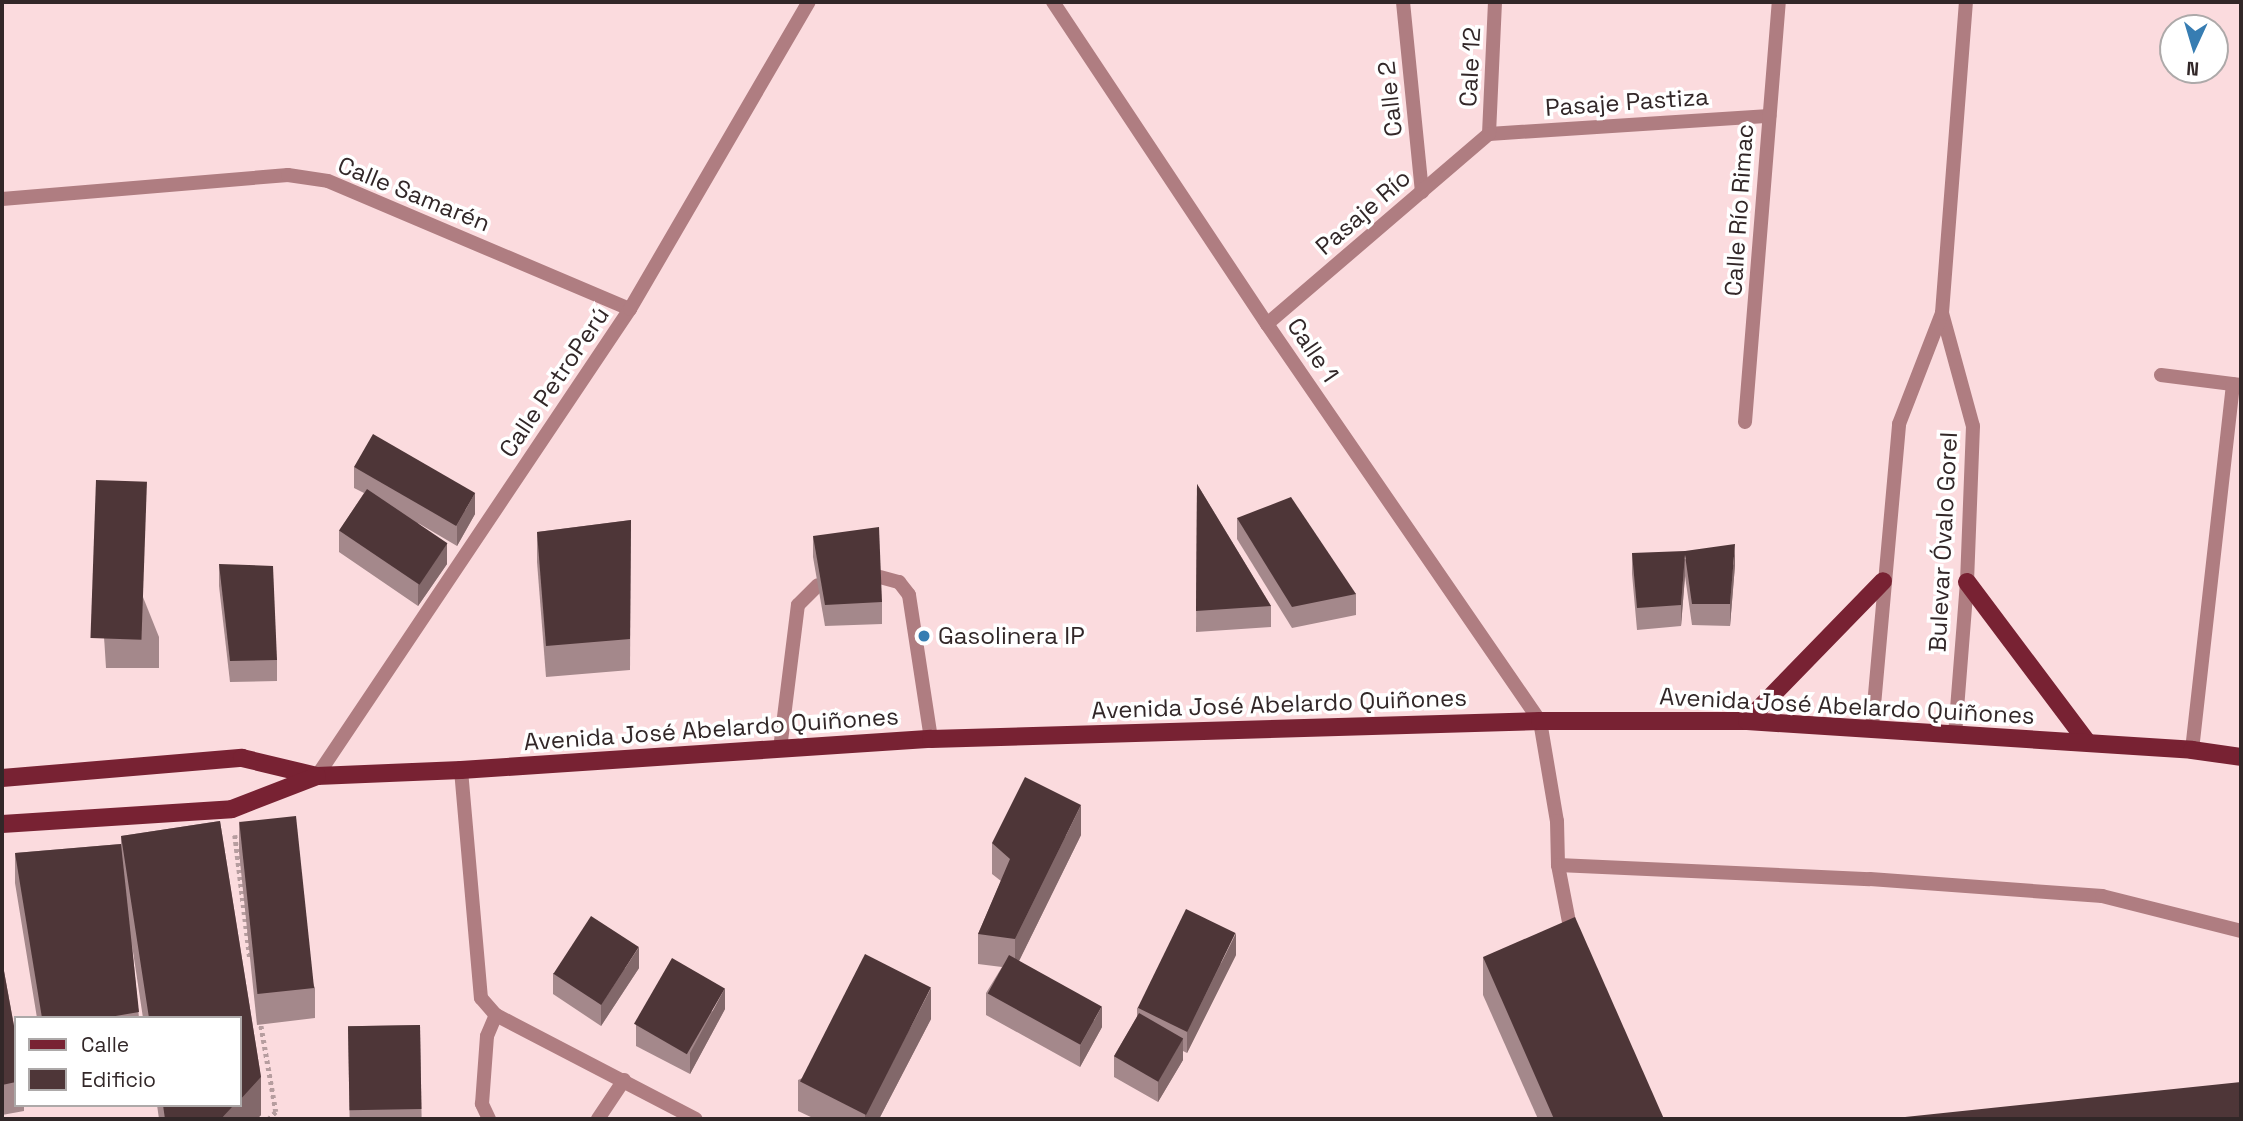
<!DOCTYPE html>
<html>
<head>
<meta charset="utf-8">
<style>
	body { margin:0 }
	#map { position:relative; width:2243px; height:1121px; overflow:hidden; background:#fbdbde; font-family:"Space Grotesk",sans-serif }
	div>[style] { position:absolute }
	.path>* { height:4.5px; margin-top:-2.25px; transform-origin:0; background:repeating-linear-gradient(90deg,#b69d9f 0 3.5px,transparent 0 7px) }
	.service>* { height:14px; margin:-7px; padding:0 7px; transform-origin:7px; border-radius:7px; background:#af7d81 }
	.minor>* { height:14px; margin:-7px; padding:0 7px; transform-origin:7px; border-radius:7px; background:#af7d81 }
	.primary>* { height:18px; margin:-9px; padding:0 9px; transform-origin:9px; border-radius:9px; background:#782233 }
	.wall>* { inset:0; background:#a4888b; transform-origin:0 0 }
	.shaded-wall>* { inset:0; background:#82686a }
	.building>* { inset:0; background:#4e3638; transform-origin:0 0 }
	.dots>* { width:19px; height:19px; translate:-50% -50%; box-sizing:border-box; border:4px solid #fff; border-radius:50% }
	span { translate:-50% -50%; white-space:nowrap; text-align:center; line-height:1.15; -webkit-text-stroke:7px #fff; paint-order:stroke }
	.street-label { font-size:24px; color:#322728 }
	.poi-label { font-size:24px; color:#322728 }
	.left { translate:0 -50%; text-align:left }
	.frame { position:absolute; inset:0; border:4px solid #322728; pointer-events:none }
	.legend { position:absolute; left:14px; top:1016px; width:228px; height:91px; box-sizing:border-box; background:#fff; border:2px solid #ada9a9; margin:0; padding:9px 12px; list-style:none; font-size:21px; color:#322728 }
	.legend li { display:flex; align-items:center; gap:14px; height:35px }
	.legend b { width:35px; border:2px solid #ada9a9 }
	.north { position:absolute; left:2159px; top:14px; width:70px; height:70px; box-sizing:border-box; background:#fff; border:2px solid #ada9a9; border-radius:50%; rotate:184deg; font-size:19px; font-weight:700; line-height:28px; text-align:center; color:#322728 }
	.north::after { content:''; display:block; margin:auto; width:24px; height:32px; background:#377db2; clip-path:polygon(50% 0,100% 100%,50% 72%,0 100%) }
</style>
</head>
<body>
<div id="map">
	<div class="path">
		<i style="left:235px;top:835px;width:125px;rotate:83.1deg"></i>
		<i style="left:260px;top:1019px;width:94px;rotate:80.2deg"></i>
		<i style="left:276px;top:1112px;width:10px;rotate:135deg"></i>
	</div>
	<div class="service">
		<i style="left:2161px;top:375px;width:80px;rotate:7.2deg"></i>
		<i style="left:880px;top:577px;width:20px;rotate:15deg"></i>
		<i style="left:899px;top:582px;width:16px;rotate:52deg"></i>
		<i style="left:909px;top:595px;width:146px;rotate:81.3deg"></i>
		<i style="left:1540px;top:721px;width:101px;rotate:80.4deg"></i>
		<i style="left:1557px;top:821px;width:44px;rotate:88.7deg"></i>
		<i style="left:1558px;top:865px;width:74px;rotate:79.1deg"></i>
		<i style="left:780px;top:749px;width:145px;rotate:-82.9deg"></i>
		<i style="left:798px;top:605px;width:28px;rotate:-45deg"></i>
		<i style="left:2192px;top:750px;width:368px;rotate:-83.6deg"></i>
		<i style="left:461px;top:770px;width:229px;rotate:85deg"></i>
		<i style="left:481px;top:998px;width:23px;rotate:49deg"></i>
		<i style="left:496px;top:1015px;width:225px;rotate:27.5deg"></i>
		<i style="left:1558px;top:865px;width:312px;rotate:2.6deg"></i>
		<i style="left:1870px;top:879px;width:233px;rotate:4.2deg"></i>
		<i style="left:2102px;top:896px;width:143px;rotate:14.1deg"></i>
		<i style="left:489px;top:1119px;width:17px;rotate:-115deg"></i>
		<i style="left:482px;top:1104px;width:68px;rotate:-85.8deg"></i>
		<i style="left:487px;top:1036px;width:23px;rotate:-67deg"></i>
		<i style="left:598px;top:1119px;width:47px;rotate:-56.3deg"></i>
	</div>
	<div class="minor">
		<i style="left:1053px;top:2px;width:387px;rotate:56.4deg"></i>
		<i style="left:1267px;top:324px;width:482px;rotate:55.5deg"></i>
		<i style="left:1403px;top:2px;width:191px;rotate:84.3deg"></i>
		<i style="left:1489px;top:134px;width:281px;rotate:-3.7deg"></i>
		<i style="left:1489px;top:134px;width:132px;rotate:-87.4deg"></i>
		<i style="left:2px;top:199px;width:287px;rotate:-4.8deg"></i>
		<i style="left:288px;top:175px;width:40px;rotate:8.5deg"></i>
		<i style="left:328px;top:181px;width:328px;rotate:23deg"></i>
		<i style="left:1942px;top:313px;width:117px;rotate:74.7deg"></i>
		<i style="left:1973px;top:426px;width:156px;rotate:92.2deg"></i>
		<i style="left:1967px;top:582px;width:152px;rotate:94.5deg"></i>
		<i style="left:1267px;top:324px;width:292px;rotate:-40.6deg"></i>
		<i style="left:1745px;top:422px;width:421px;rotate:-85.4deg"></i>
		<i style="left:1872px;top:728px;width:305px;rotate:-84.9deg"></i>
		<i style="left:1899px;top:424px;width:119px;rotate:-68.8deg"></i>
		<i style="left:1942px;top:313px;width:312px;rotate:-85.6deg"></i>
		<i style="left:317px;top:776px;width:562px;rotate:-56.17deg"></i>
		<i style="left:630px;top:309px;width:355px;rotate:-59.8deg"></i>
	</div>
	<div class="primary">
		<i style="left:1967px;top:582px;width:200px;rotate:53.1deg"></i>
		<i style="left:1747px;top:721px;width:195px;rotate:-45.8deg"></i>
		<i style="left:2px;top:778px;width:241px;rotate:-4.8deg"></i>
		<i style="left:242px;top:758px;width:77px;rotate:13.5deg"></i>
		<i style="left:317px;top:776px;width:144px;rotate:-2.4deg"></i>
		<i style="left:461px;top:770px;width:471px;rotate:-3.8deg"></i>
		<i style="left:931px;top:739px;width:609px;rotate:-1.69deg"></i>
		<i style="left:1540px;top:721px;width:207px"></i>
		<i style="left:1747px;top:721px;width:446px;rotate:3.7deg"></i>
		<i style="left:2192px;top:750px;width:49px;rotate:8.1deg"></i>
		<i style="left:2px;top:824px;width:230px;rotate:-3.7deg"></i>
		<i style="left:232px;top:809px;width:91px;rotate:-21.2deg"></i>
	</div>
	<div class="wall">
		<i style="clip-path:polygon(354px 467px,475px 514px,457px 546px,418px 523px,447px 564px,418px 606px,339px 552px,339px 531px,364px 493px,354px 488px)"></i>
		<i style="clip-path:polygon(96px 480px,159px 637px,159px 668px,106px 668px,96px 511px)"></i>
		<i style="clip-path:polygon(1197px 484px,1271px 606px,1271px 627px,1196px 632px)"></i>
		<i style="clip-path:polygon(1237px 518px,1356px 594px,1356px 615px,1292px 628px,1237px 539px)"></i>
		<i style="clip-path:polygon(631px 520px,630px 670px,546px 677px,537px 562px,537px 532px)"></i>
		<i style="clip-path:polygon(813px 536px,882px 602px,882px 624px,825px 626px,813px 557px)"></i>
		<i style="clip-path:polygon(1632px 553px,1735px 565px,1730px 626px,1692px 625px,1685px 576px,1681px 626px,1637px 630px,1632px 574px)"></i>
		<i style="clip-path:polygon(219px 564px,277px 660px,277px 681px,230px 682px,219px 586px)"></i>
		<i style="clip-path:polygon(220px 821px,261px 1077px,261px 1115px,257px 1119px,159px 1119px,157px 1105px,240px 1105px,240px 1018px,143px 1018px,132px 945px,139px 1018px,37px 1018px,15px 883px,15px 853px,121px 844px,121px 836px)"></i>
		<i style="clip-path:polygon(239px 821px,315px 988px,315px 1018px,257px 1025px,239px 852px)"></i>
		<i style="clip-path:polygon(1081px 835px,1019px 961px,1102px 1027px,1080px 1067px,986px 1015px,986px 993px,1002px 967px,978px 964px,978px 934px,1001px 881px,992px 874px,992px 843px)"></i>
		<i style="clip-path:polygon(1236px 955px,1187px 1053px,1183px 1051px,1183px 1060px,1158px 1102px,1114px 1077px,1114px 1056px,1137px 1017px,1137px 1008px)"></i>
		<i style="clip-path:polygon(1483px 957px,1664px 1119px,1538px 1119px,1483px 995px)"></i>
		<i style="clip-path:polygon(2px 960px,16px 1037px,16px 1105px,24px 1105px,24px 1111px,2px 1115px)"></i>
		<i style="clip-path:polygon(639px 968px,601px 1026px,553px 994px,553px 973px)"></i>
		<i style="clip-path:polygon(725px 1009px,690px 1074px,636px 1046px,636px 1025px)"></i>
		<i style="clip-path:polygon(931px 1019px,879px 1119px,815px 1119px,798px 1111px,798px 1080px)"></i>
		<i style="left:420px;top:1025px;width:94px;height:72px;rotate:89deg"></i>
	</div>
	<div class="shaded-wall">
		<i style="clip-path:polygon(475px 493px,475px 514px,457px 546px,457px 525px)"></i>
		<i style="clip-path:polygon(447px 543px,447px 564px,418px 606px,418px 585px)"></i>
		<i style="clip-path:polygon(1735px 544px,1735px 565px,1730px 626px,1730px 604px)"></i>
		<i style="clip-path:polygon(1685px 555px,1685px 576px,1681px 626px,1681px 605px)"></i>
		<i style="clip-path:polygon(1081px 805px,1081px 835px,1015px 969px,1015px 939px)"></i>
		<i style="clip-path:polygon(1236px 933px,1236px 955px,1187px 1053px,1187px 1032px)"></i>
		<i style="clip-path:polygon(639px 947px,639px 968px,601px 1026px,601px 1005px)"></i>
		<i style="clip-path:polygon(725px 988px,725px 1009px,690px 1074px,690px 1053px)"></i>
		<i style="clip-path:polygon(931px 988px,931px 1019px,879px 1119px,865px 1119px,865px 1115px)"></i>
		<i style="clip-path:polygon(1102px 1006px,1102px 1027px,1080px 1067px,1080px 1046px)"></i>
		<i style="clip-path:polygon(1183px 1038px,1183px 1060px,1158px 1102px,1158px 1081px)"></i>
		<i style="clip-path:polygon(261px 1077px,261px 1115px,257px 1119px,221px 1119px,234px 1105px,240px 1105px,240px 1100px)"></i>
	</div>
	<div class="building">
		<i style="left:373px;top:434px;width:118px;height:38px;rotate:30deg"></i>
		<i style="left:96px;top:480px;width:51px;height:158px;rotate:2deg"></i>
		<i style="clip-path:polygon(1197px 484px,1271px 606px,1196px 611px)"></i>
		<i style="left:367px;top:489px;width:97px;height:50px;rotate:34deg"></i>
		<i style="clip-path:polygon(1291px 497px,1356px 594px,1292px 607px,1237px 518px)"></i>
		<i style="clip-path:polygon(631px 520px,630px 639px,546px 646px,537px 532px)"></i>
		<i style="clip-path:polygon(879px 527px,882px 602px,825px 605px,813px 536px)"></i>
		<i style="clip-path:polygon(1735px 544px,1730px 604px,1692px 604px,1685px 555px,1681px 605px,1637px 608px,1632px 553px,1685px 551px)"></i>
		<i style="clip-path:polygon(219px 564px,273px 566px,277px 660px,230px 661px)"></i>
		<i style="clip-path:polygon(1025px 777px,1081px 805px,1015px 939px,978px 934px,1010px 859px,992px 843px)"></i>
		<i style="left:296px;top:816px;width:173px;height:57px;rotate:84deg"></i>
		<i style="clip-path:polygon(220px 821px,261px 1077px,240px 1100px,240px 1018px,149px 1018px,121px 836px)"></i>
		<i style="clip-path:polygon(121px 844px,139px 1012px,104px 1018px,42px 1018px,15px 853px)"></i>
		<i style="left:1186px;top:909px;width:55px;height:110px;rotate:26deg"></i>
		<i style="left:591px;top:916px;width:57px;height:69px;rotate:33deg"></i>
		<i style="clip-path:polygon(1575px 917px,1664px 1119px,1554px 1119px,1483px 957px)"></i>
		<i style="left:865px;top:954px;width:74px;height:143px;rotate:27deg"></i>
		<i style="left:1009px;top:955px;width:106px;height:44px;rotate:29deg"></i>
		<i style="left:672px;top:958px;width:61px;height:76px;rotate:30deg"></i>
		<i style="clip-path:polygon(2px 960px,16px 1037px,16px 1082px,2px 1085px)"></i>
		<i style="left:1139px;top:1013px;width:51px;height:50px;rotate:30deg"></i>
		<i style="left:420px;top:1025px;width:84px;height:72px;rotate:89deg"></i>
		<i style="clip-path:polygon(2241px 1082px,2241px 1119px,1886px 1119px)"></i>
		<i style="clip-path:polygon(163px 1105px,234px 1105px,221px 1119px,165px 1119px)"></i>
	</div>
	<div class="dots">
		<i style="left:924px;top:636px;background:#377db2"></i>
	</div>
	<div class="street-label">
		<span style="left:1470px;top:67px;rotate:-87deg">Cale 12</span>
		<span style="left:1390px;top:99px;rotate:-96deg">Calle 2</span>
		<span style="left:1627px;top:102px;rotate:-4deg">Pasaje Pastiza</span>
		<span style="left:414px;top:194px;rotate:22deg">Calle Samarén</span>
		<span style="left:1739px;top:210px;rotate:-86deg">Calle Río Rimac</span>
		<span style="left:1363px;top:212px;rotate:-41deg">Pasaje Río</span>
		<span style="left:1313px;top:350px;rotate:56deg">Calle 1</span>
		<span style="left:554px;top:382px;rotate:-56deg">Calle PetroPerú</span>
		<span style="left:1943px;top:542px;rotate:-87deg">Bulevar Óvalo Gorel</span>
		<span style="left:1279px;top:704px;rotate:-2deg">Avenida José Abelardo Quiñones</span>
		<span style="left:1847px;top:706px;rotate:3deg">Avenida José Abelardo Quiñones</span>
		<span style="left:711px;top:729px;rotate:-4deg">Avenida José Abelardo Quiñones</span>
	</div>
	<div class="poi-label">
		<span class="left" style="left:938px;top:636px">Gasolinera IP</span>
	</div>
	<div class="frame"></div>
	<ul class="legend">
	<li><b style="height:9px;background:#782233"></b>Calle</li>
	<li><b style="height:19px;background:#4e3638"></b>Edificio</li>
	</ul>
	<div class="north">N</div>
</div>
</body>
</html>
